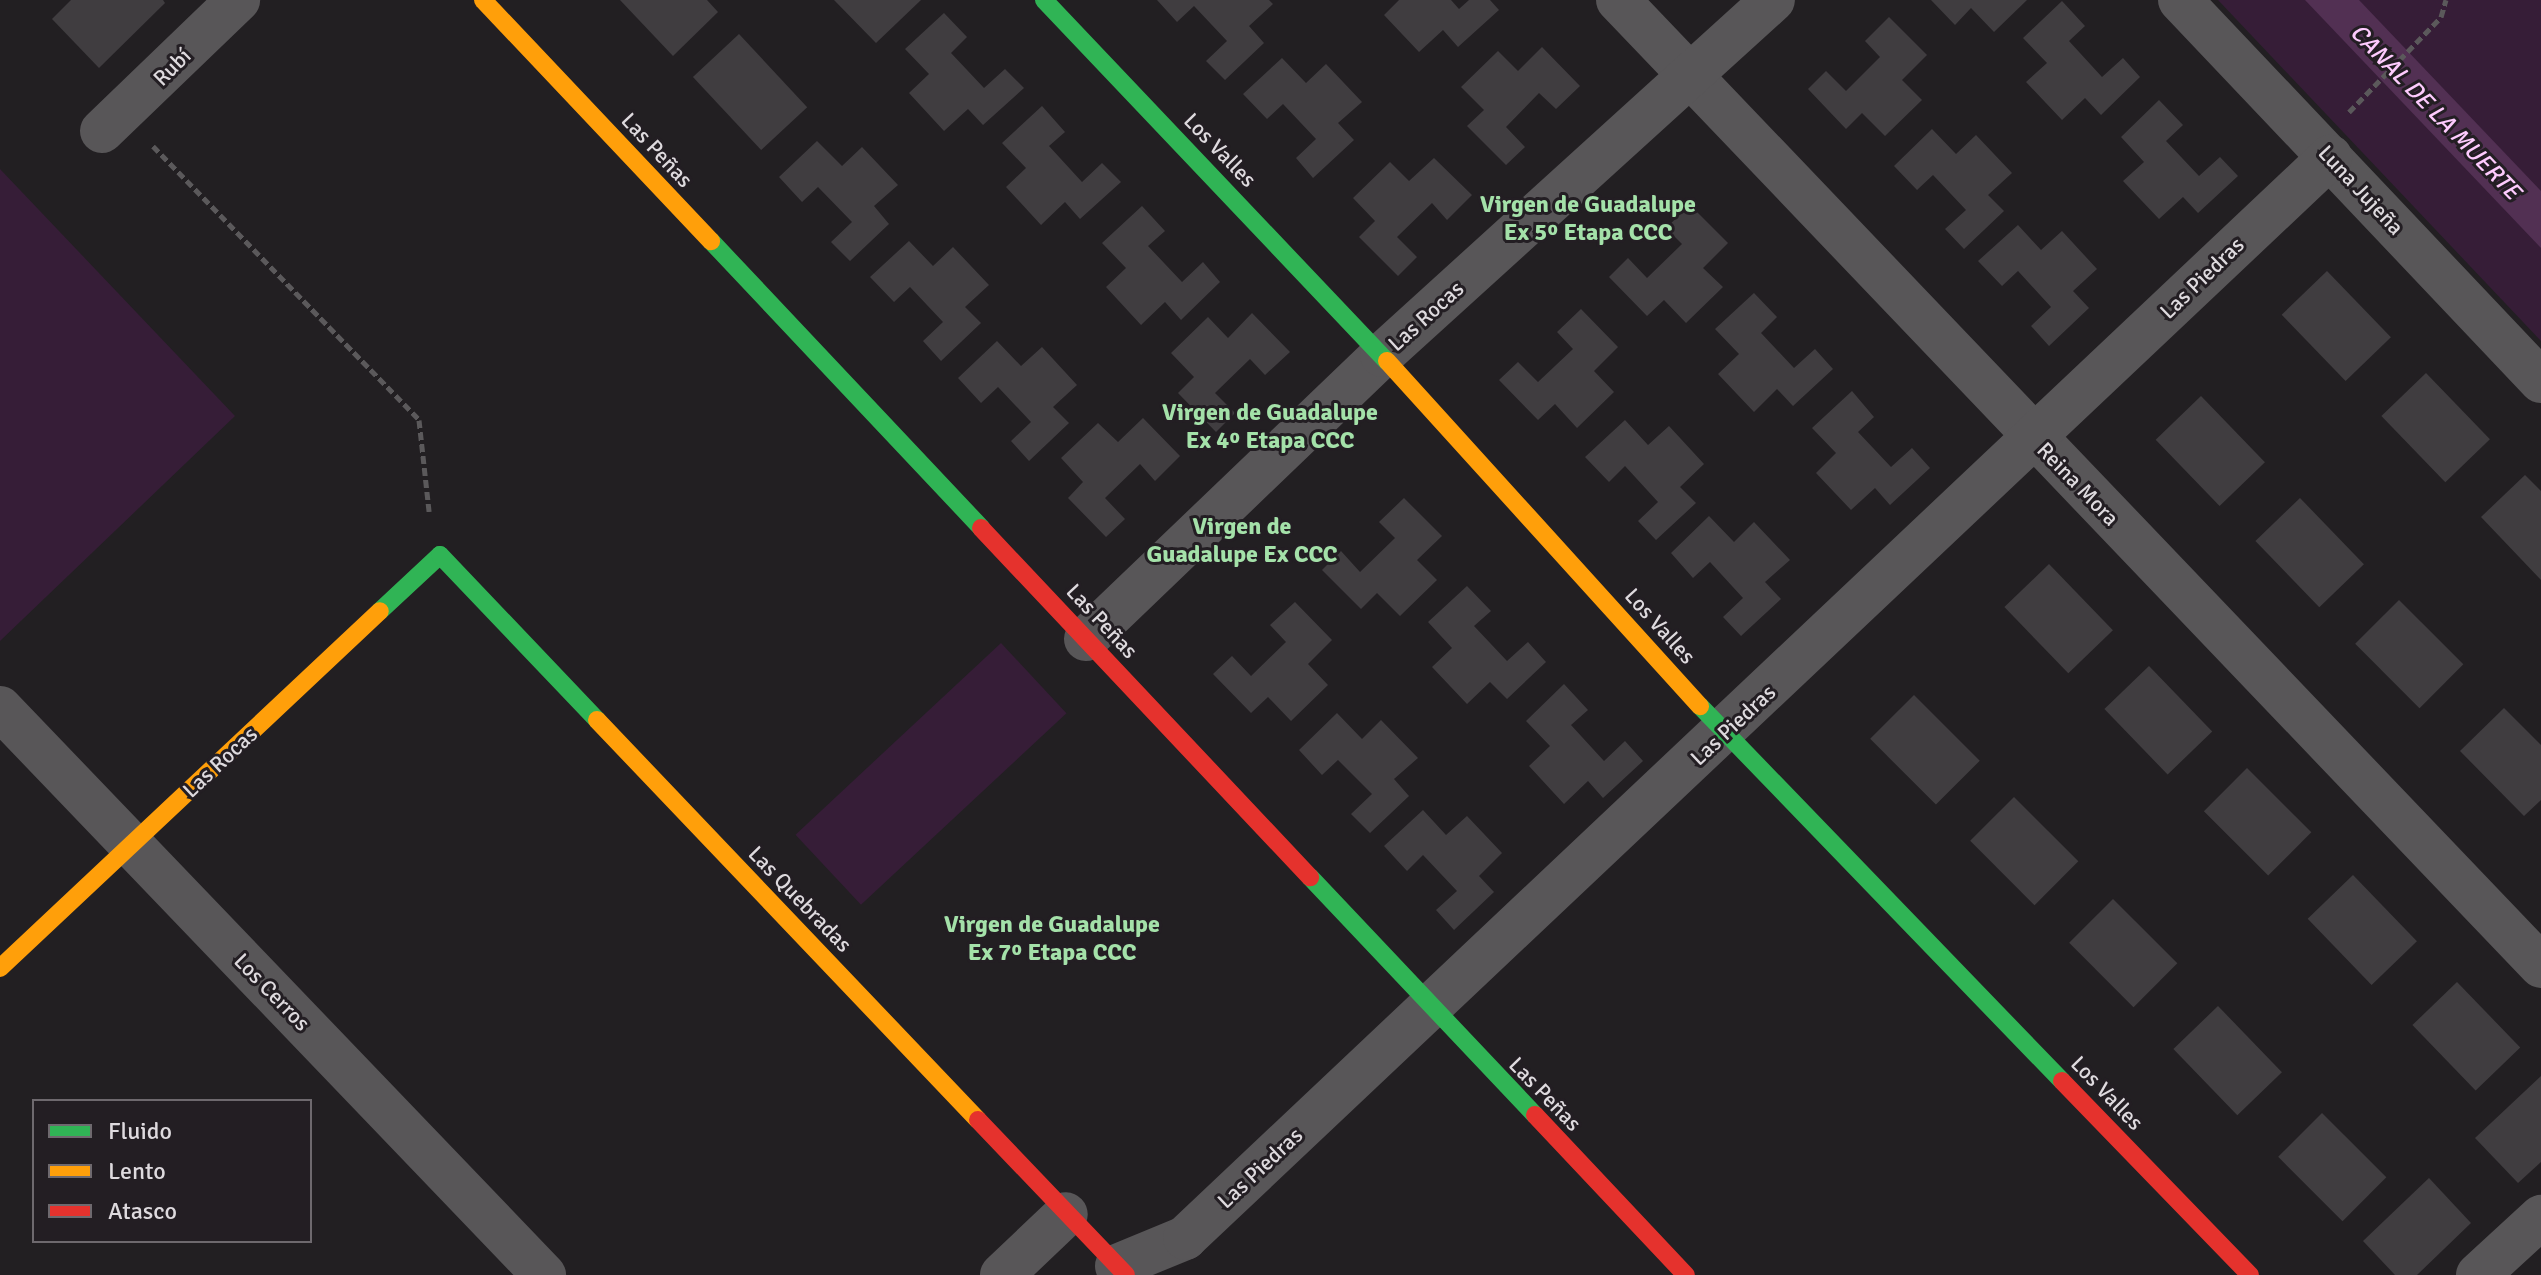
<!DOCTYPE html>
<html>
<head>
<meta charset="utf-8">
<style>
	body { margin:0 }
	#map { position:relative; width:2541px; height:1275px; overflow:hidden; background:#221f22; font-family:Signika,sans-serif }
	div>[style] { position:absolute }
	.green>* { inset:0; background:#361d37; transform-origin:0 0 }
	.water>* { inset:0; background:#523053 }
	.building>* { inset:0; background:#403d40; transform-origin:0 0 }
	.path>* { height:5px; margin-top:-2.5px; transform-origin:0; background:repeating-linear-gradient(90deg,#5b595b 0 8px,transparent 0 12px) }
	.street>* { height:44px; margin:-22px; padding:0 22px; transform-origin:22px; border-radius:22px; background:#585658 }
	.fast>* { height:18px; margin:-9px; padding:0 9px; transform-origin:9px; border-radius:9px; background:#30b455 }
	.slow>* { height:18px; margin:-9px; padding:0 9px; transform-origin:9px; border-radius:9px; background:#ff9f0a }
	.jam>* { height:18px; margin:-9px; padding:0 9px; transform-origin:9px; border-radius:9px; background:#e5322d }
	span { translate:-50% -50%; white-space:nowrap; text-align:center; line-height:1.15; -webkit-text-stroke:6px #231e23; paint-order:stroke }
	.street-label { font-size:22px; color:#dedade }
	.water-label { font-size:24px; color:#fecbfe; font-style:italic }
	.neighbourhood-label { font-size:24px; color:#a4e1a9; font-weight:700 }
	.legend { position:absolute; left:32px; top:1099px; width:280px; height:144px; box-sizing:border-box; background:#231e23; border:2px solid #6e696e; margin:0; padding:10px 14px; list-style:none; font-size:24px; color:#dedade }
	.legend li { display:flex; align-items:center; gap:16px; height:40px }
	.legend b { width:40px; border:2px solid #6e696e }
</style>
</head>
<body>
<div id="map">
	<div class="green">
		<i style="clip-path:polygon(2218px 0,2541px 0,2541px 341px)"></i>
		<i style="clip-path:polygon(0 169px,235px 416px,0 641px)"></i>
		<i style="left:1001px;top:643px;width:96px;height:281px;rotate:47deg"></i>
	</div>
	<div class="water">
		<i style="clip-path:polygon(2305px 0,2359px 0,2541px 191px,2541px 248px)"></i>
	</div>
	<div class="building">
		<i style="clip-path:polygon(71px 0,163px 0,165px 3px,99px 68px,52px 19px)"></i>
		<i style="clip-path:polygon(620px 0,707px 0,718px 12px,673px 56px)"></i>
		<i style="clip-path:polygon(834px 0,921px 0,876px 43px)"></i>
		<i style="clip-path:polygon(1157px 0,1269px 0,1273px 4px,1249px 26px,1264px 43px,1225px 80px,1206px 61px,1227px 41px,1194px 6px,1177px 22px)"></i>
		<i style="clip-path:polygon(1399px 0,1451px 0,1459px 9px,1469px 0,1490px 0,1499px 10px,1458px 47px,1443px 30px,1419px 52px,1384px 15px)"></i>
		<i style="clip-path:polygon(1931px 0,2027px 0,1994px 32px,1971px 8px,1955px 25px)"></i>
		<i style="clip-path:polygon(2062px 1px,2085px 26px,2069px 41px,2102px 77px,2123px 58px,2140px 77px,2101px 115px,2085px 98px,2062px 120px,2026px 82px,2047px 63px,2023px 38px)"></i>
		<i style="clip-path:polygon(944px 13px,967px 37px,951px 53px,984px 88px,1005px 69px,1024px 88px,983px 125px,968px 109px,944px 131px,909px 93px,929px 74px,905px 49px)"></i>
		<i style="clip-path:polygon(1889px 17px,1927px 55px,1902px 80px,1922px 100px,1885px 136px,1862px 113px,1846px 129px,1808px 89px,1826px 71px,1846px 91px,1880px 57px,1865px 41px)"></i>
		<i style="left:739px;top:34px;width:100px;height:63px;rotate:47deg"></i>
		<i style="clip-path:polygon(1542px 47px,1580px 86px,1556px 109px,1539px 93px,1506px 127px,1525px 147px,1506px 165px,1467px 126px,1484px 110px,1461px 87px,1498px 51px,1518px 71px)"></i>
		<i style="clip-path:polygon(1282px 58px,1306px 83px,1326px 64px,1362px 102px,1338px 123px,1354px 140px,1313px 178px,1296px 158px,1316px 139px,1283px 104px,1267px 119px,1243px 94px)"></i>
		<i style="clip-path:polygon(2159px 100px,2183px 125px,2166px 141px,2199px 176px,2220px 157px,2238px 176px,2198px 213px,2183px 197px,2159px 219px,2123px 181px,2144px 162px,2121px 137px)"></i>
		<i style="clip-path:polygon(1042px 106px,1065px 132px,1049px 146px,1082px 182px,1102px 163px,1121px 182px,1080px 219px,1065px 202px,1041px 225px,1006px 187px,1026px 168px,1002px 143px)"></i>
		<i style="clip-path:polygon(1932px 129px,1956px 154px,1976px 135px,2012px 173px,1988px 195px,2004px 211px,1964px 249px,1945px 229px,1966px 210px,1933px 175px,1917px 190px,1894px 166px)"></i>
		<i style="clip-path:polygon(817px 141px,842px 166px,862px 147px,898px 185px,874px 206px,889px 224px,850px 261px,831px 242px,852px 222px,818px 187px,802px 202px,779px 177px)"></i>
		<i style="clip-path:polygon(1434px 158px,1472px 195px,1447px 220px,1432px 203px,1397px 237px,1417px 257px,1398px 276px,1359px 237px,1375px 221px,1353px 198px,1390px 162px,1409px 181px)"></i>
		<i style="clip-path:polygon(1690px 205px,1728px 243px,1703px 268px,1723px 287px,1686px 323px,1664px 300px,1647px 316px,1609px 277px,1628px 258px,1647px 278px,1682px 244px,1666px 228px)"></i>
		<i style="clip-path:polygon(1142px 206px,1165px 231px,1148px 246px,1182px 282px,1203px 262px,1220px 282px,1181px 320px,1165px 302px,1141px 325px,1106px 287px,1126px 268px,1102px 243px)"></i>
		<i style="clip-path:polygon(2018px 225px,2041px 250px,2062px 231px,2097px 269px,2073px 291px,2089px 308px,2049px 346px,2031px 326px,2051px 307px,2018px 271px,2002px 286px,1978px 261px)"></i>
		<i style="clip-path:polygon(909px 241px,933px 266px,953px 247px,989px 285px,965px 307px,981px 323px,941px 361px,923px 341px,943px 322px,910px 287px,894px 302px,870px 277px)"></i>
		<i style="left:2327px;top:271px;width:92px;height:63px;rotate:46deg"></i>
		<i style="clip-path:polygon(1754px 293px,1777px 317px,1761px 333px,1794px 368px,1815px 349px,1833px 369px,1793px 406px,1777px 389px,1754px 412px,1718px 374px,1739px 354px,1715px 329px)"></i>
		<i style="clip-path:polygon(1581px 309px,1618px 347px,1594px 371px,1614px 392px,1577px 428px,1555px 404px,1538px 420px,1499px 380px,1518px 362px,1538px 382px,1573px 349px,1557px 332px)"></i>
		<i style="clip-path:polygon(1252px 313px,1290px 352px,1265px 375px,1250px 359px,1215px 393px,1235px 413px,1216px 432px,1178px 393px,1194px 377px,1171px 353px,1208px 317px,1228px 338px)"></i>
		<i style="clip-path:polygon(997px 341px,1021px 366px,1042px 347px,1077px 385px,1053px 407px,1069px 423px,1029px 461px,1011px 441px,1031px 422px,998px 387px,981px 403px,958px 378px)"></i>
		<i style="left:2426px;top:373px;width:92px;height:62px;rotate:46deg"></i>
		<i style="clip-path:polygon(1852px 391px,1874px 417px,1858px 432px,1891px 467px,1912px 448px,1930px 468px,1890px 505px,1875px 488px,1851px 510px,1816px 473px,1836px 453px,1812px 428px)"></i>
		<i style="left:2201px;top:396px;width:92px;height:63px;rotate:46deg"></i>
		<i style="clip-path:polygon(1143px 418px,1180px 456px,1155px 481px,1140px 464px,1105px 498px,1125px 519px,1106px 537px,1068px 498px,1083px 482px,1061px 458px,1098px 423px,1118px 442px)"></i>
		<i style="clip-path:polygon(1625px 420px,1648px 445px,1669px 426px,1704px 464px,1680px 487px,1696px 503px,1656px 540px,1638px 521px,1658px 502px,1625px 466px,1609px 482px,1585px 457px)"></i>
		<i style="clip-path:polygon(2525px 475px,2541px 491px,2541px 580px,2481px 517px)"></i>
		<i style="clip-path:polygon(1404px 498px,1442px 536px,1417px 560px,1437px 580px,1400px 616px,1377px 593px,1361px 609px,1322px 570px,1341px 551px,1360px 572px,1395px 538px,1379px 522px)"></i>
		<i style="left:2300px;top:498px;width:92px;height:62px;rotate:46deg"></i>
		<i style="clip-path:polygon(1709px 516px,1734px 542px,1754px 522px,1790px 560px,1765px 582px,1781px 599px,1741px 636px,1723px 617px,1743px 598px,1710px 562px,1693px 578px,1671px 553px)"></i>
		<i style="left:2049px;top:564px;width:92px;height:62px;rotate:46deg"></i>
		<i style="clip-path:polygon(1467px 586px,1491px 611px,1474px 626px,1507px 661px,1528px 642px,1546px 662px,1507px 699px,1490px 682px,1467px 704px,1432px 667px,1452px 648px,1428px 622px)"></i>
		<i style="left:2399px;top:600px;width:91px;height:62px;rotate:45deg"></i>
		<i style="clip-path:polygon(1295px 602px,1332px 640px,1308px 664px,1328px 685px,1291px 721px,1268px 697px,1251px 713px,1213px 674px,1232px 656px,1251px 676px,1286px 642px,1270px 625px)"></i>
		<i style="left:2149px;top:666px;width:91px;height:62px;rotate:46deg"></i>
		<i style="clip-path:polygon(1564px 684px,1588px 710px,1571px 725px,1604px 761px,1625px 741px,1643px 761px,1603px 798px,1588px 781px,1564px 804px,1529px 766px,1550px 746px,1526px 721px)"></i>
		<i style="left:1914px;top:695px;width:93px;height:62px;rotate:45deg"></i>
		<i style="clip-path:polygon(2504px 708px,2541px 745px,2541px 800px,2524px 816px,2460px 751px)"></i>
		<i style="clip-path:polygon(1337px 713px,1362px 739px,1381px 720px,1418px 758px,1394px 779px,1409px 796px,1370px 833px,1351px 814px,1372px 794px,1338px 760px,1322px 775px,1299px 750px)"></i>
		<i style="left:2247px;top:768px;width:91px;height:61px;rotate:45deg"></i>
		<i style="left:2014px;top:797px;width:91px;height:62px;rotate:45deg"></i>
		<i style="clip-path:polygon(1423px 810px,1446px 835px,1467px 816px,1502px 853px,1479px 876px,1494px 892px,1454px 930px,1436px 910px,1457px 891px,1423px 855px,1407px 871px,1384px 846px)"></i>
		<i style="left:2353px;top:875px;width:92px;height:63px;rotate:46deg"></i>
		<i style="left:2113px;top:899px;width:91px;height:62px;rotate:45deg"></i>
		<i style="left:2457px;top:982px;width:91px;height:62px;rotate:46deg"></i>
		<i style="left:2218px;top:1006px;width:92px;height:62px;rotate:46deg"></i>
		<i style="clip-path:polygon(2541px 1076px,2541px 1162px,2518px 1183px,2475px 1138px)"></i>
		<i style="left:2322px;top:1113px;width:91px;height:62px;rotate:45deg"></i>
		<i style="clip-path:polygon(2429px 1178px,2471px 1223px,2417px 1275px,2395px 1275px,2363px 1241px)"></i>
	</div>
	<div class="path">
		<i style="left:2349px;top:112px;width:132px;rotate:-45.9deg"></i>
		<i style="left:2441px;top:17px;width:18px;rotate:-74deg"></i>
		<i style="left:153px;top:146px;width:382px;rotate:45.8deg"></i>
		<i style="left:419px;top:420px;width:92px;rotate:83.7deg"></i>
	</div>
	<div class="street">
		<i style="left:1618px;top:0;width:1336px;rotate:46.3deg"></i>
		<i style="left:2180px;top:0;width:525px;rotate:46.54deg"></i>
		<i style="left:102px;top:131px;width:189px;rotate:-43.9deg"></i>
		<i style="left:1086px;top:639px;width:410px;rotate:-43.8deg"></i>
		<i style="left:1382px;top:355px;width:528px;rotate:-42.24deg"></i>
		<i style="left:0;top:708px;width:786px;rotate:46.19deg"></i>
		<i style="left:1117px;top:1266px;width:74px;rotate:-22.4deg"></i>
		<i style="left:1185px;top:1238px;width:1575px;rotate:-43.35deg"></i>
		<i style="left:1002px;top:1275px;width:88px;rotate:-43.6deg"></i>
		<i style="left:2478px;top:1275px;width:86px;rotate:-42.6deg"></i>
	</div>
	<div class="fast">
		<i style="left:1044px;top:0;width:498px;rotate:46.5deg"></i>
		<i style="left:711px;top:241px;width:394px;rotate:46.7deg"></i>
		<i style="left:380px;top:611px;width:82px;rotate:-43deg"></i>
		<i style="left:440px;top:555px;width:228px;rotate:46.4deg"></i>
		<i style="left:1700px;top:706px;width:521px;rotate:46.01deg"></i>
		<i style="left:1310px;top:877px;width:328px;rotate:46.6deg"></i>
	</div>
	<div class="slow">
		<i style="left:483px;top:0;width:332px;rotate:46.6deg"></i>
		<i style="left:1387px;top:361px;width:466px;rotate:47.8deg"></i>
		<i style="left:597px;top:720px;width:552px;rotate:46.39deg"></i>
		<i style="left:0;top:968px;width:521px;rotate:-43.21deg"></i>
	</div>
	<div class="jam">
		<i style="left:981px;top:528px;width:480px;rotate:46.7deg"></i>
		<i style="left:2062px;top:1081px;width:270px;rotate:45.9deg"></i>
		<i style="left:1535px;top:1115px;width:220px;rotate:46.7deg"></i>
		<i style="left:978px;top:1120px;width:214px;rotate:46.3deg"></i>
	</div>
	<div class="street-label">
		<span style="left:172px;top:67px;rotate:-45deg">Rubí</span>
		<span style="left:657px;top:150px;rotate:47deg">Las Peñas</span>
		<span style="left:1220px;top:150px;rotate:46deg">Los Valles</span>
		<span style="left:2361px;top:190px;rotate:47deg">Luna Jujeña</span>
		<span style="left:2202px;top:278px;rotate:-44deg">Las Piedras</span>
		<span style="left:1426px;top:316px;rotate:-42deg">Las Rocas</span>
		<span style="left:2078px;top:484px;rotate:46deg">Reina Mora</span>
		<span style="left:1102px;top:621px;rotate:47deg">Las Peñas</span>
		<span style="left:1660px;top:626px;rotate:48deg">Los Valles</span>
		<span style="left:1733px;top:725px;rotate:-43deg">Las Piedras</span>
		<span style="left:220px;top:762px;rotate:-43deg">Las Rocas</span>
		<span style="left:800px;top:899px;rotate:46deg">Las Quebradas</span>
		<span style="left:272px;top:992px;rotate:46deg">Los Cerros</span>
		<span style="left:2107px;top:1093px;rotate:46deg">Los Valles</span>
		<span style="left:1545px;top:1094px;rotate:46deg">Las Peñas</span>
		<span style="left:1260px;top:1168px;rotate:-43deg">Las Piedras</span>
	</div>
	<div class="water-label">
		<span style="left:2435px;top:112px;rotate:46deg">CANAL DE LA MUERTE</span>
	</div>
	<div class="neighbourhood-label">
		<span style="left:1588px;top:219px">Virgen de Guadalupe<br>Ex 5º Etapa CCC</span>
		<span style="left:1270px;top:427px">Virgen de Guadalupe<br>Ex 4º Etapa CCC</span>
		<span style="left:1242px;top:541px">Virgen de<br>Guadalupe Ex CCC</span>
		<span style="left:1052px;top:939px">Virgen de Guadalupe<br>Ex 7º Etapa CCC</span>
	</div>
	<ul class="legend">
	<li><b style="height:10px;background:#30b455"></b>Fluido</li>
	<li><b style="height:10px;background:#ff9f0a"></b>Lento</li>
	<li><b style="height:10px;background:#e5322d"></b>Atasco</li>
	</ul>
</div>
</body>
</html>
